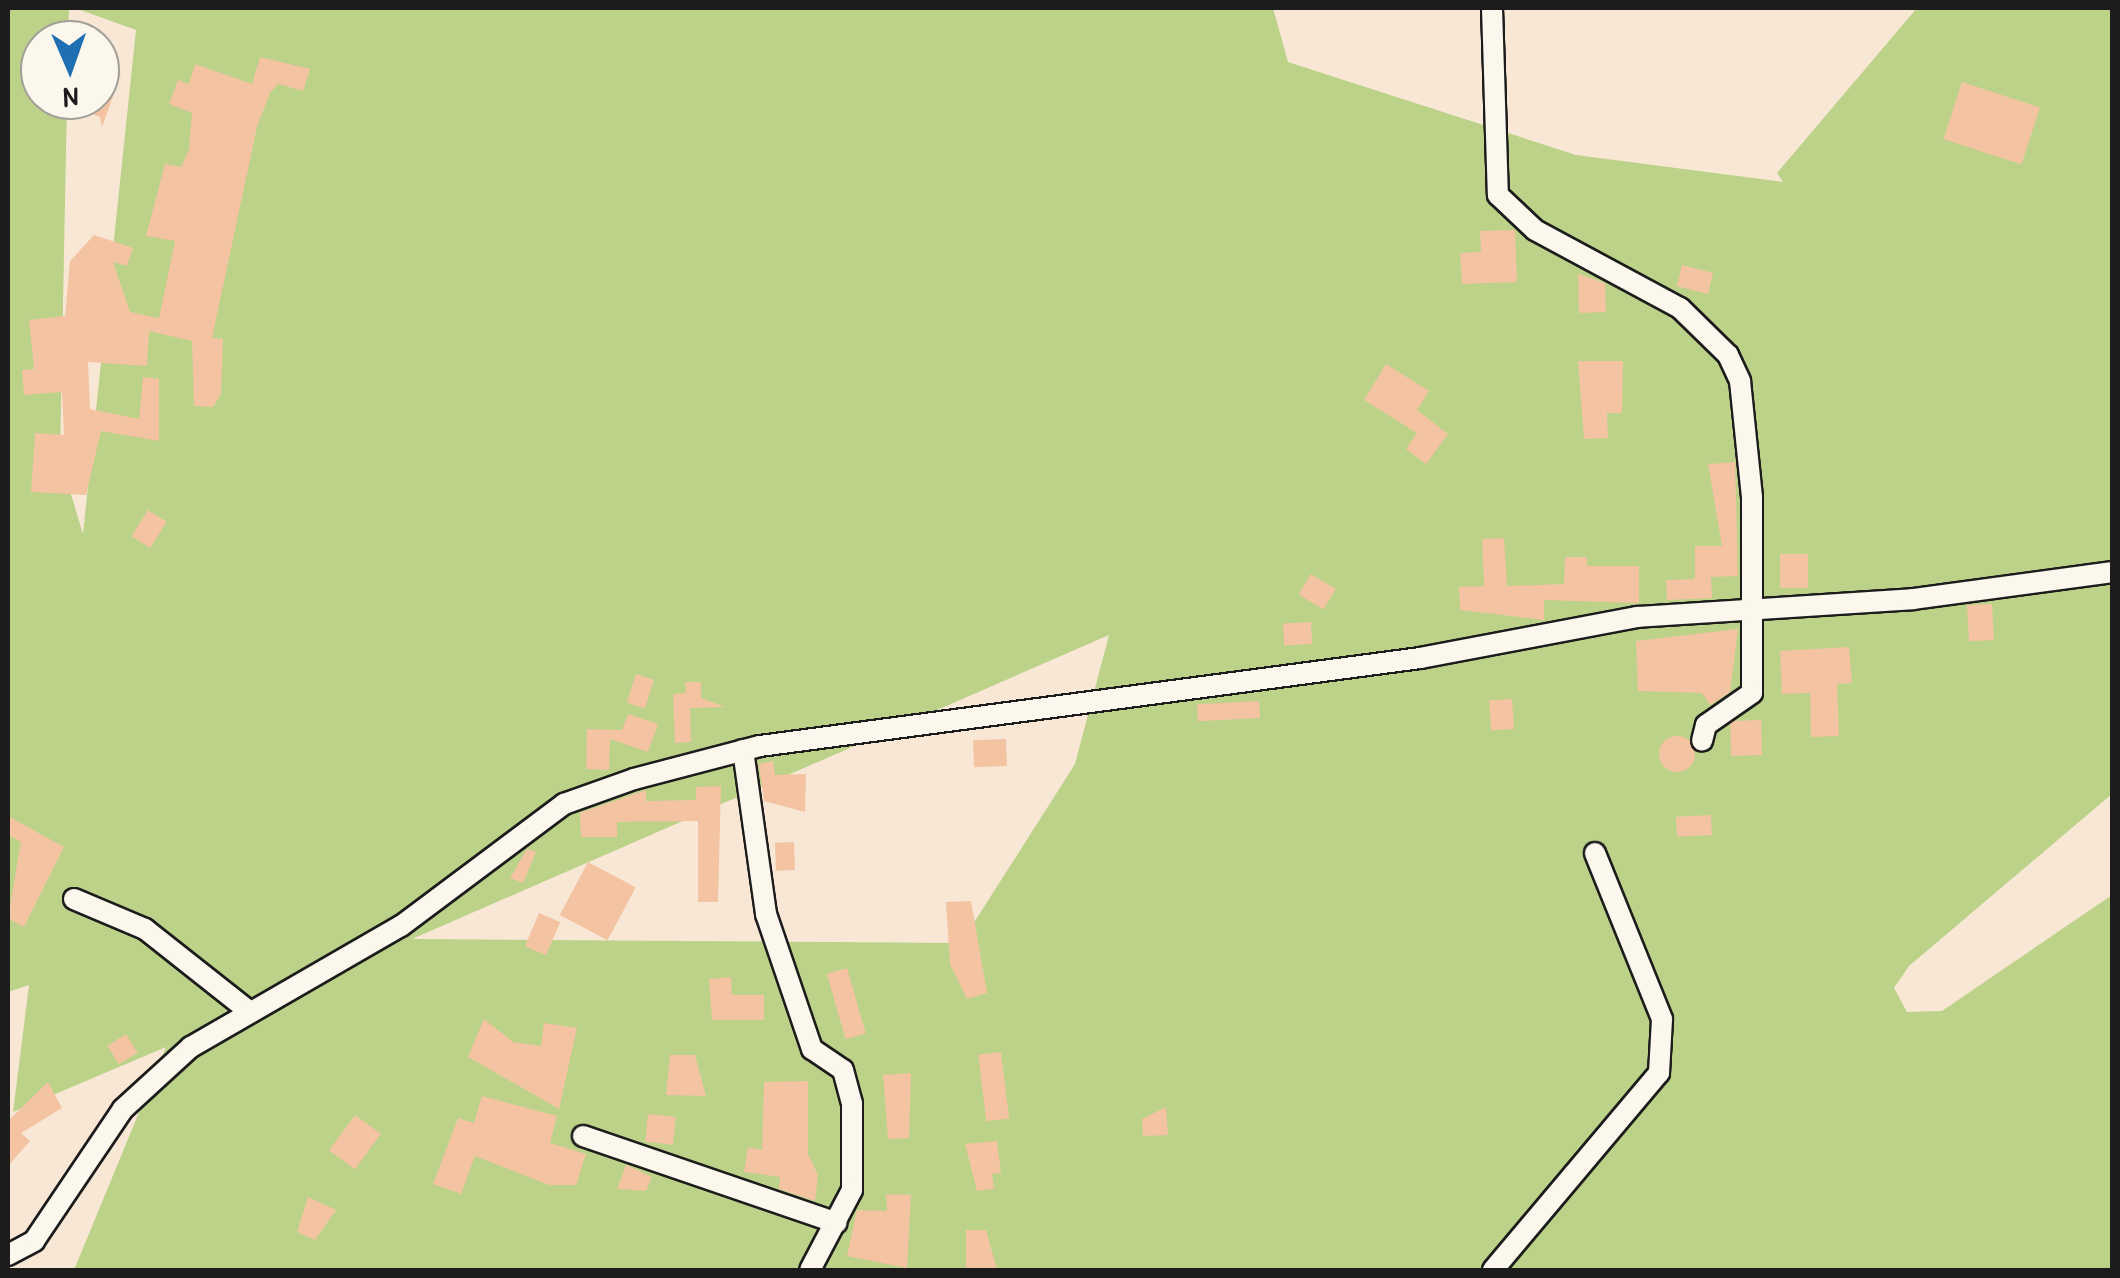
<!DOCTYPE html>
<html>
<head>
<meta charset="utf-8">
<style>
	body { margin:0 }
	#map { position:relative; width:2120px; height:1278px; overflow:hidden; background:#f9e7d6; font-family:"Patrick Hand",sans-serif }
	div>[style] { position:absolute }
	.green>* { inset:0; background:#bcd289 }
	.building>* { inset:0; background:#f3c3a2; transform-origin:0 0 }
	.round { border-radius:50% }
	.roads { filter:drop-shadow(2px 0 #1c1c1c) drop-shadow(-2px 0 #1c1c1c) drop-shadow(0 2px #1c1c1c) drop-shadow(0 -2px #1c1c1c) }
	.minor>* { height:20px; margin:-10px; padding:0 10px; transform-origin:10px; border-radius:10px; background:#fbf7ec }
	span { translate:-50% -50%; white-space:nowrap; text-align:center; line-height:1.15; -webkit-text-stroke:9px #fbf7ec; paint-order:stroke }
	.frame { position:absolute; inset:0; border:10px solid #1c1c1c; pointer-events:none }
	.north { position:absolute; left:20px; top:20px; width:100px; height:100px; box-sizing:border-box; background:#fbf7ec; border:2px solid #a29f99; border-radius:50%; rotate:178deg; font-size:28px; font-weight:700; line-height:40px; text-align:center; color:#1c1c1c }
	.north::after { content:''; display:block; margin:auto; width:35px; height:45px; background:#1f6fb2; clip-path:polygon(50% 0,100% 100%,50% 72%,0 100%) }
</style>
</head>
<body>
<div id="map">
	<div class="green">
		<i style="clip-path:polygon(evenodd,8px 8px,69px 8px,68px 40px,40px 40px,40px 100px,67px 100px,60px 458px,83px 534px,136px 30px,75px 8px,1273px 8px,1288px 62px,1576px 155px,1783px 182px,1777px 173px,1917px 8px,2112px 8px,2112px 794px,1909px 966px,1894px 988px,1907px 1012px,1942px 1011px,2112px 895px,2112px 1270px,74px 1270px,166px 1047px,13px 1112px,29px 985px,8px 992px,8px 8px,1109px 635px,1075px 764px,961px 943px,412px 939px,1109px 635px)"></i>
	</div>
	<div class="building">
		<i style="clip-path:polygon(260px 57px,310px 69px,303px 91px,278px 84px,270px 93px,257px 127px,212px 338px,223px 339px,221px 394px,213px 407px,194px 406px,192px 341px,149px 331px,147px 366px,88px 362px,90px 409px,139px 419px,143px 377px,159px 379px,159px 441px,101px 431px,86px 495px,31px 492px,35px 433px,64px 435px,62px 392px,24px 395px,22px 370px,34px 369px,29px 320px,65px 316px,70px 261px,94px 235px,133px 248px,127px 266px,113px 262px,130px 312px,159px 318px,175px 241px,146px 236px,165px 164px,181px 167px,189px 150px,192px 113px,169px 104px,178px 80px,189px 84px,195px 64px,252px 84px)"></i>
		<i style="clip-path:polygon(100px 66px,121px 74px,102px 127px,100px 117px,59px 102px,100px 100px)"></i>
		<i style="left:1962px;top:82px;width:82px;height:60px;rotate:18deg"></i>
		<i style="clip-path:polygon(1515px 230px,1517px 282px,1462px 284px,1460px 253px,1481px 252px,1480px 231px)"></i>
		<i style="left:1682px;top:265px;width:32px;height:22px;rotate:14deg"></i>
		<i style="clip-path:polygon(1578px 274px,1605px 283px,1606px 312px,1579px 313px)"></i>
		<i style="clip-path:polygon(1578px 361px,1623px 361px,1622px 413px,1607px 413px,1608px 438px,1584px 439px)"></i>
		<i style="clip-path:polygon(1386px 364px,1429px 391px,1417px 410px,1448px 434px,1426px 464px,1406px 449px,1417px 433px,1364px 400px)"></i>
		<i style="clip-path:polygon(1735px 462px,1738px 576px,1711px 577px,1712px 598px,1667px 600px,1666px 580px,1695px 579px,1695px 546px,1722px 546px,1708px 464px)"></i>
		<i style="left:148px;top:510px;width:22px;height:31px;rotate:32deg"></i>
		<i style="clip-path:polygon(1504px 538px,1507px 586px,1564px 584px,1565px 557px,1587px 557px,1587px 566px,1639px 566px,1639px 603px,1544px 600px,1544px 620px,1460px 610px,1459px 587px,1484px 586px,1482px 539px)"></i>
		<i style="left:1808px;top:554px;width:34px;height:28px;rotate:90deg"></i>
		<i style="left:1311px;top:574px;width:29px;height:24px;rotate:31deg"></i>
		<i style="left:1992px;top:604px;width:36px;height:25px;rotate:87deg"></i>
		<i style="left:1311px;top:622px;width:22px;height:28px;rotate:87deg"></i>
		<i style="clip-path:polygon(1738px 629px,1730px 692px,1710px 705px,1702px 693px,1638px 691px,1636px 641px)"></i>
		<i style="clip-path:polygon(1849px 647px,1852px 683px,1837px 684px,1839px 736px,1811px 737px,1810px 693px,1782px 694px,1780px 651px)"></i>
		<i style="left:636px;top:674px;width:19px;height:30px;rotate:18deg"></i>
		<i style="clip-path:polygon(685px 682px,701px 682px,701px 698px,725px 707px,690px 708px,691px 742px,675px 743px,673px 694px,686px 693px)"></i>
		<i style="left:1512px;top:699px;width:30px;height:23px;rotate:86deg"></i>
		<i style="left:1259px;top:701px;width:17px;height:62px;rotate:87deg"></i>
		<i style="clip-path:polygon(628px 714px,658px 724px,648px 752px,610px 739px,609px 770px,586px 769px,587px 729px,622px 730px)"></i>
		<i style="left:1761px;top:720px;width:35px;height:31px;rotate:88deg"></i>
		<i class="round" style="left:1659px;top:736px;width:36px;height:36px"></i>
		<i style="left:1006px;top:739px;width:27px;height:33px;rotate:88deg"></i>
		<i style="clip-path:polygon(773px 761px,775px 775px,806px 774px,805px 812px,764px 801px,759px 764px)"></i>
		<i style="clip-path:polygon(721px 786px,718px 902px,698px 902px,698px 821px,617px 822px,617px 837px,581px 837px,580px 813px,646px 790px,646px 801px,696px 800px,696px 787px)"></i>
		<i style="left:1711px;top:815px;width:20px;height:35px;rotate:87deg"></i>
		<i style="clip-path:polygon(8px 816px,64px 847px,24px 927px,8px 918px,21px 842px,8px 835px)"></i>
		<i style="left:794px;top:842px;width:28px;height:19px;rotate:88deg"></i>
		<i style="clip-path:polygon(527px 849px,536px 852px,523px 883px,510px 878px)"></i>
		<i style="left:588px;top:862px;width:54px;height:60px;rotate:28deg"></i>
		<i style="clip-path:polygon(971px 901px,987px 993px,967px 999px,950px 964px,946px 902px)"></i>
		<i style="left:539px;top:913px;width:23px;height:36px;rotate:23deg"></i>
		<i style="left:847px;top:968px;width:68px;height:21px;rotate:74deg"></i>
		<i style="clip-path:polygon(731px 977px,732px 995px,764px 995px,764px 1020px,712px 1020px,709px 979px)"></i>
		<i style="clip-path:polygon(484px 1019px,513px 1042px,541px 1046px,544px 1023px,577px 1028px,559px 1109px,468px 1057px)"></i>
		<i style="left:126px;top:1034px;width:22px;height:22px;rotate:58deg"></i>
		<i style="left:1001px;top:1052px;width:67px;height:23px;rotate:83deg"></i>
		<i style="clip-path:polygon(670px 1055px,695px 1055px,706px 1096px,666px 1095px)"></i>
		<i style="clip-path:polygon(911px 1073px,909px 1138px,888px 1139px,883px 1075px)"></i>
		<i style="clip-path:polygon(808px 1081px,808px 1154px,818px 1175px,815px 1201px,779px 1189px,780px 1177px,744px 1172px,748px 1147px,762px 1150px,764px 1082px)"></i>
		<i style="clip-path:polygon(48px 1082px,62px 1108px,21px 1133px,30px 1141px,8px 1166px,8px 1121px)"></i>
		<i style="clip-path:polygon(482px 1096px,557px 1116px,550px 1143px,586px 1154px,576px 1185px,549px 1185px,475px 1156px,461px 1194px,433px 1184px,458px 1118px,474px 1123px)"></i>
		<i style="clip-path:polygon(1166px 1107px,1168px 1135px,1143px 1136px,1142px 1119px)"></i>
		<i style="left:648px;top:1114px;width:28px;height:28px;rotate:6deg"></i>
		<i style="left:355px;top:1115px;width:32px;height:44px;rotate:36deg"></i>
		<i style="clip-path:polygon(997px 1141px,1001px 1173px,992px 1174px,994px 1189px,977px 1191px,965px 1144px)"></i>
		<i style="clip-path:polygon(626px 1165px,652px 1177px,646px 1191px,617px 1189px)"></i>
		<i style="clip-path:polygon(886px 1194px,911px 1195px,907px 1268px,847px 1256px,857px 1210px,887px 1211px)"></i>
		<i style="clip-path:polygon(308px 1197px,336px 1210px,315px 1240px,297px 1232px)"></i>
		<i style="clip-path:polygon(966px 1230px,986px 1230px,997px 1270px,966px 1270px)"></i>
	</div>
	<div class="roads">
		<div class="minor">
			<i style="left:1492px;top:8px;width:187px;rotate:88.2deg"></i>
			<i style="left:1498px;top:195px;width:51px;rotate:43.4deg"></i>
			<i style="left:1535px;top:230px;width:165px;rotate:28.3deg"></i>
			<i style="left:1680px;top:308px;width:67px;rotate:44.4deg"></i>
			<i style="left:1728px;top:355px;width:29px;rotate:65deg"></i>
			<i style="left:1740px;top:381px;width:117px;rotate:84.1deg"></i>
			<i style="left:1752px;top:497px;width:196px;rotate:90deg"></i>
			<i style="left:1752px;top:693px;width:56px;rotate:145.2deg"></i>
			<i style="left:1706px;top:725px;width:16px;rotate:104deg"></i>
			<i style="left:743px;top:750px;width:166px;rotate:82deg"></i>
			<i style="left:766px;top:914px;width:143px;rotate:71.2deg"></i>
			<i style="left:812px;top:1049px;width:37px;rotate:34deg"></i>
			<i style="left:843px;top:1070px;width:34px;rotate:75deg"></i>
			<i style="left:852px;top:1103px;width:87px;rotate:90deg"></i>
			<i style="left:852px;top:1190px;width:90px;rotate:117.7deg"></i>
			<i style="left:74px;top:899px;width:77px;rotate:22.9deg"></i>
			<i style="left:145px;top:929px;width:132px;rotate:38.3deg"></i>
			<i style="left:583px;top:1136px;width:268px;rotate:18.9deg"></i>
			<i style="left:8px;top:1255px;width:30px;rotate:-28deg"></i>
			<i style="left:34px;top:1241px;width:159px;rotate:-56deg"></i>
			<i style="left:123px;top:1109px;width:92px;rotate:-42.4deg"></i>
			<i style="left:191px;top:1047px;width:242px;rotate:-30deg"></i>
			<i style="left:401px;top:926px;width:204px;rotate:-36.8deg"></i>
			<i style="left:564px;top:804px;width:74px;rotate:-19.7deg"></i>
			<i style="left:634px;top:779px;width:130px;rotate:-14.7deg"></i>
			<i style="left:760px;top:746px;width:666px;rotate:-7.59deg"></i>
			<i style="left:1420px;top:658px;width:221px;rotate:-10.7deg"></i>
			<i style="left:1637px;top:617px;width:277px;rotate:-3.7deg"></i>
			<i style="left:1913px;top:599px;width:201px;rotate:-7.7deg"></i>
			<i style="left:1493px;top:1270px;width:258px;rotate:-49.9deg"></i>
			<i style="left:1659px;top:1073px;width:54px;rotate:-86.8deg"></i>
			<i style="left:1662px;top:1019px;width:179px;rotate:-112deg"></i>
		</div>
	</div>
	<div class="frame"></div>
	<div class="north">N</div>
</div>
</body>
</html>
